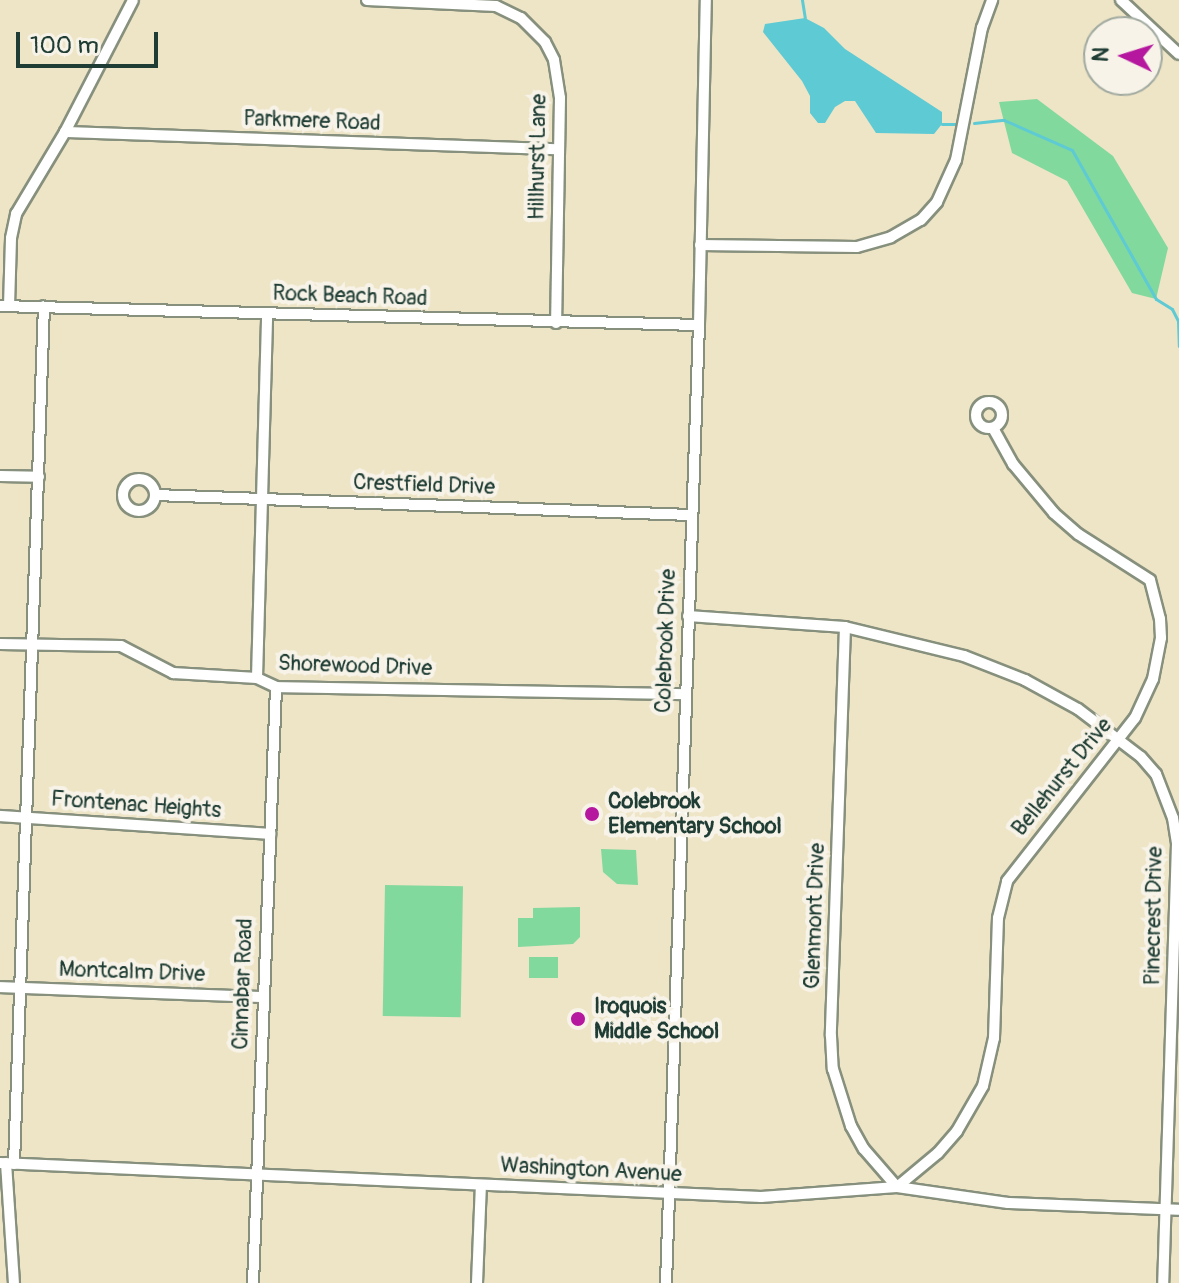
<!DOCTYPE html>
<html>
<head>
<meta charset="utf-8">
<style>
	body { margin:0 }
	#map { position:relative; width:1179px; height:1283px; overflow:hidden; background:#eee4c6; font-family:Pangolin,sans-serif }
	div>[style] { position:absolute }
	.green>* { inset:0; background:#82d99d; transform-origin:0 0 }
	.water>* { inset:0; background:#5dcad4 }
	.stream>* { height:3px; margin:-1.5px; padding:0 1.5px; transform-origin:1.5px; border-radius:1.5px; background:#5dcad4 }
	.roads { filter:drop-shadow(2px 0 #86907d) drop-shadow(-2px 0 #86907d) drop-shadow(0 2px #86907d) drop-shadow(0 -2px #86907d) }
	.minor>* { height:10px; margin:-5px; padding:0 5px; transform-origin:5px; border-radius:5px; background:#fff }
	.minor>.ring { margin:-5px; padding:0; box-sizing:content-box; background:none; border:10px solid #fff; border-radius:50% }
	.dots>* { width:22px; height:22px; translate:-50% -50%; box-sizing:border-box; border:4px solid #f7f3e8; border-radius:50% }
	span { translate:-50% -50%; white-space:nowrap; text-align:center; line-height:1.15; -webkit-text-stroke:8px #f7f3e8; paint-order:stroke }
	.street-label { font-size:22px; color:#1f3d34 }
	.poi-label { font-size:22px; color:#1f3d34; font-weight:700 }
	.left { translate:0 -50%; text-align:left }
	.north { position:absolute; left:1083px; top:16px; width:80px; height:80px; box-sizing:border-box; background:#f7f3e8; border:2px solid #a1aaa0; border-radius:50%; rotate:274deg; font-size:22px; font-weight:700; line-height:32px; text-align:center; color:#1f3d34 }
	.north::after { content:''; display:block; margin:auto; width:28px; height:36px; background:#b5179e; clip-path:polygon(50% 0,100% 100%,50% 72%,0 100%) }
	.scale { position:absolute; left:16px; top:32px; width:142px; height:36px; box-sizing:border-box; border:4px solid #1f3d34; border-top:0; padding-left:10px; font-size:24px; line-height:28px; white-space:nowrap; color:#1f3d34; -webkit-text-stroke:6px #f7f3e8; paint-order:stroke }
</style>
</head>
<body>
<div id="map">
	<div class="green">
		<i style="clip-path:polygon(1037px 99px,1113px 156px,1168px 248px,1156px 299px,1132px 293px,1067px 181px,1012px 153px,999px 102px)"></i>
		<i style="clip-path:polygon(601px 849px,636px 850px,638px 885px,617px 884px,603px 872px)"></i>
		<i style="left:385px;top:885px;width:78px;height:131px;rotate:1deg"></i>
		<i style="clip-path:polygon(580px 907px,580px 937px,573px 944px,518px 947px,518px 918px,533px 918px,533px 908px)"></i>
		<i style="left:529px;top:957px;width:29px;height:21px"></i>
	</div>
	<div class="water">
		<i style="clip-path:polygon(805px 18px,824px 28px,845px 49px,942px 112px,942px 124px,934px 134px,876px 133px,855px 101px,845px 101px,835px 107px,825px 123px,818px 123px,810px 113px,810px 96px,802px 81px,763px 32px,765px 24px)"></i>
	</div>
	<div class="stream">
		<i style="left:802px;top:0;width:18px;rotate:81deg"></i>
		<i style="left:974px;top:123px;width:30px;rotate:-6deg"></i>
		<i style="left:1004px;top:120px;width:74px;rotate:23.8deg"></i>
		<i style="left:1072px;top:150px;width:171px;rotate:60.6deg"></i>
		<i style="left:1156px;top:299px;width:19px;rotate:32deg"></i>
		<i style="left:1172px;top:309px;width:13px;rotate:63deg"></i>
		<i style="left:1178px;top:321px;width:25px;rotate:88deg"></i>
		<i style="left:942px;top:124px;width:15px"></i>
	</div>
	<div class="roads">
		<div class="minor">
			<i style="left:367px;top:0;width:129px;rotate:2.7deg"></i>
			<i style="left:496px;top:6px;width:28px;rotate:26deg"></i>
			<i style="left:521px;top:18px;width:34px;rotate:45deg"></i>
			<i style="left:545px;top:42px;width:20px;rotate:63deg"></i>
			<i style="left:554px;top:60px;width:38px;rotate:81deg"></i>
			<i style="left:560px;top:98px;width:225px;rotate:91deg"></i>
			<i style="left:1121px;top:0;width:79px;rotate:43deg"></i>
			<i style="left:65px;top:132px;width:494px;rotate:2deg"></i>
			<i style="left:700px;top:245px;width:157px;rotate:0.7deg"></i>
			<i style="left:857px;top:247px;width:35px;rotate:-16deg"></i>
			<i style="left:891px;top:237px;width:34px;rotate:-30deg"></i>
			<i style="left:921px;top:220px;width:24px;rotate:-48deg"></i>
			<i style="left:937px;top:202px;width:46px;rotate:-65.7deg"></i>
			<i style="left:956px;top:160px;width:135px;rotate:-78.9deg"></i>
			<i style="left:982px;top:28px;width:30px;rotate:-70deg"></i>
			<i style="left:0;top:306px;width:699px;rotate:1.56deg"></i>
			<i style="left:9px;top:306px;width:68px;rotate:-88.3deg"></i>
			<i style="left:11px;top:238px;width:25px;rotate:-78deg"></i>
			<i style="left:16px;top:214px;width:96px;rotate:-59.1deg"></i>
			<i style="left:65px;top:132px;width:148px;rotate:-62.7deg"></i>
			<i class="ring" style="left:976px;top:402px;width:16px;height:16px"></i>
			<i style="left:0;top:476px;width:39px;rotate:1deg"></i>
			<i class="ring" style="left:123px;top:479px;width:22px;height:22px"></i>
			<i style="left:155px;top:495px;width:536px;rotate:2.14deg"></i>
			<i style="left:688px;top:616px;width:157px;rotate:4deg"></i>
			<i style="left:845px;top:627px;width:122px;rotate:13.7deg"></i>
			<i style="left:964px;top:656px;width:66px;rotate:21.5deg"></i>
			<i style="left:1025px;top:680px;width:60px;rotate:28.7deg"></i>
			<i style="left:1078px;top:709px;width:79px;rotate:37.3deg"></i>
			<i style="left:1141px;top:757px;width:23px;rotate:49deg"></i>
			<i style="left:1156px;top:774px;width:47px;rotate:68.9deg"></i>
			<i style="left:1173px;top:818px;width:26px;rotate:81deg"></i>
			<i style="left:1177px;top:844px;width:439px;rotate:91.8deg"></i>
			<i style="left:845px;top:627px;width:409px;rotate:92deg"></i>
			<i style="left:831px;top:1036px;width:33px;rotate:87deg"></i>
			<i style="left:833px;top:1069px;width:60px;rotate:72.5deg"></i>
			<i style="left:851px;top:1126px;width:26px;rotate:61deg"></i>
			<i style="left:864px;top:1149px;width:50px;rotate:49deg"></i>
			<i style="left:897px;top:1187px;width:53px;rotate:-39.7deg"></i>
			<i style="left:938px;top:1153px;width:29px;rotate:-49deg"></i>
			<i style="left:957px;top:1131px;width:52px;rotate:-60deg"></i>
			<i style="left:983px;top:1086px;width:49px;rotate:-77.1deg"></i>
			<i style="left:994px;top:1038px;width:120px;rotate:-88.1deg"></i>
			<i style="left:998px;top:918px;width:38px;rotate:-76deg"></i>
			<i style="left:1007px;top:881px;width:207px;rotate:-51.9deg"></i>
			<i style="left:1135px;top:718px;width:43px;rotate:-65.2deg"></i>
			<i style="left:1153px;top:679px;width:42px;rotate:-79deg"></i>
			<i style="left:1161px;top:638px;width:19px;rotate:-93deg"></i>
			<i style="left:1160px;top:619px;width:40px;rotate:-104.4deg"></i>
			<i style="left:1150px;top:580px;width:85px;rotate:-147.4deg"></i>
			<i style="left:1078px;top:534px;width:32px;rotate:-139deg"></i>
			<i style="left:1054px;top:513px;width:64px;rotate:-129.9deg"></i>
			<i style="left:1013px;top:464px;width:41px;rotate:-119.1deg"></i>
			<i style="left:0;top:644px;width:121px;rotate:0.9deg"></i>
			<i style="left:121px;top:646px;width:59px;rotate:27.4deg"></i>
			<i style="left:173px;top:673px;width:84px;rotate:3.4deg"></i>
			<i style="left:257px;top:678px;width:21px;rotate:25deg"></i>
			<i style="left:276px;top:687px;width:408px;rotate:1deg"></i>
			<i style="left:257px;top:678px;width:365px;rotate:-88.4deg"></i>
			<i style="left:0;top:816px;width:271px;rotate:3.8deg"></i>
			<i style="left:0;top:987px;width:262px;rotate:2.2deg"></i>
			<i style="left:0;top:1163px;width:762px;rotate:2.56deg"></i>
			<i style="left:761px;top:1197px;width:136px;rotate:-4.2deg"></i>
			<i style="left:897px;top:1187px;width:112px;rotate:8.2deg"></i>
			<i style="left:1008px;top:1203px;width:171px;rotate:2.3deg"></i>
			<i style="left:6px;top:1163px;width:120px;rotate:86.2deg"></i>
			<i style="left:14px;top:1164px;width:858px;rotate:-88deg"></i>
			<i style="left:253px;top:1283px;width:596px;rotate:-87.79deg"></i>
			<i style="left:477px;top:1283px;width:98px;rotate:-87.7deg"></i>
			<i style="left:666px;top:1283px;width:959px;rotate:-88.03deg"></i>
			<i style="left:699px;top:325px;width:325px;rotate:-88.8deg"></i>
		</div>
	</div>
	<div class="dots">
		<i style="left:592px;top:814px;background:#b5179e"></i>
		<i style="left:578px;top:1019px;background:#b5179e"></i>
	</div>
	<div class="street-label">
		<span style="left:312px;top:121px;rotate:2deg">Parkmere Road</span>
		<span style="left:538px;top:157px;rotate:-89deg">Hillhurst Lane</span>
		<span style="left:350px;top:296px;rotate:2deg">Rock Beach Road</span>
		<span style="left:424px;top:485px;rotate:2deg">Crestfield Drive</span>
		<span style="left:666px;top:641px;rotate:-88deg">Colebrook Drive</span>
		<span style="left:355px;top:666px;rotate:2deg">Shorewood Drive</span>
		<span style="left:1062px;top:777px;rotate:-51deg">Bellehurst Drive</span>
		<span style="left:136px;top:805px;rotate:4deg">Frontenac Heights</span>
		<span style="left:815px;top:916px;rotate:-88deg">Glenmont Drive</span>
		<span style="left:1154px;top:916px;rotate:-89deg">Pinecrest Drive</span>
		<span style="left:132px;top:972px;rotate:2deg">Montcalm Drive</span>
		<span style="left:243px;top:984px;rotate:-88deg">Cinnabar Road</span>
		<span style="left:591px;top:1170px;rotate:3deg">Washington Avenue</span>
	</div>
	<div class="poi-label">
		<span class="left" style="left:608px;top:814px">Colebrook<br>Elementary School</span>
		<span class="left" style="left:594px;top:1019px">Iroquois<br>Middle School</span>
	</div>
	<div class="north">N</div>
	<div class="scale">100 m</div>
</div>
</body>
</html>
